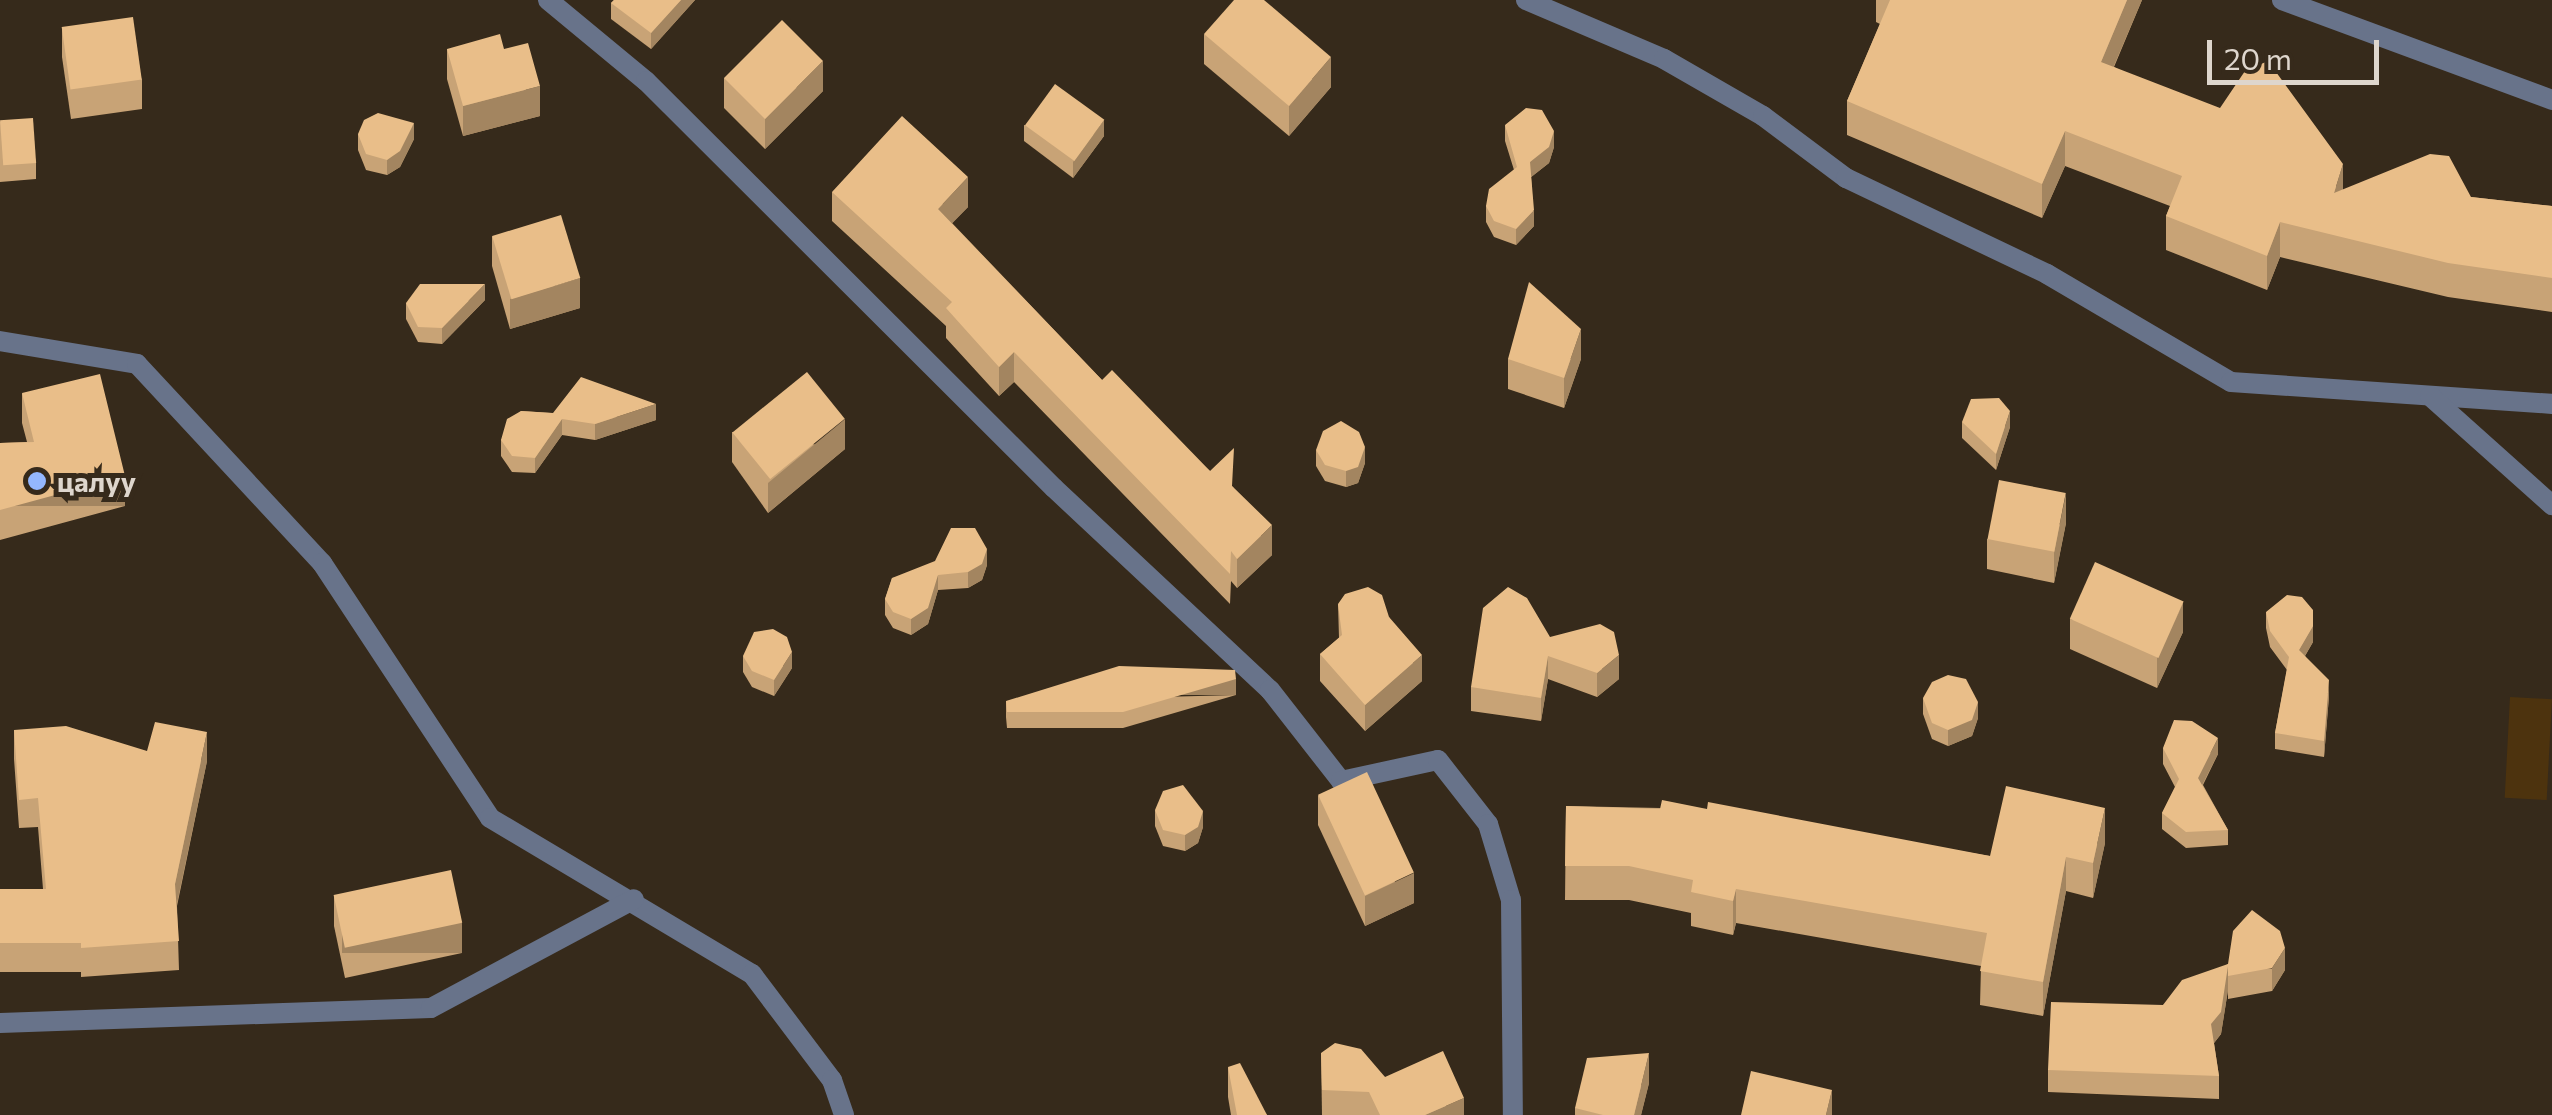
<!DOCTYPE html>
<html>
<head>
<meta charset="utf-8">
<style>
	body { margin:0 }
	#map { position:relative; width:2552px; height:1115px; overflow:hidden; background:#362a1b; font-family:Commissioner,sans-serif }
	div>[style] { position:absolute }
	.green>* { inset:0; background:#4d330e; transform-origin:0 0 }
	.street>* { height:20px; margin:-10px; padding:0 10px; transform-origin:10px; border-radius:10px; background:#68738a }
	.wall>* { inset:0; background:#c8a376 }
	.shaded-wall>* { inset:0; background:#a38560; transform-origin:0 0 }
	.building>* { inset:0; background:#e9be89; transform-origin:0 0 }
	.dots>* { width:28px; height:28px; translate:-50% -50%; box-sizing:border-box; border:5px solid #362a1b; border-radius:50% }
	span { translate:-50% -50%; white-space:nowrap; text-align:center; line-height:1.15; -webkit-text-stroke:10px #362a1b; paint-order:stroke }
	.poi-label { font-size:28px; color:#ded6cd; font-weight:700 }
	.left { translate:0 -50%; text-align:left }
	.scale { position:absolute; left:2207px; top:40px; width:172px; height:45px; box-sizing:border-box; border:5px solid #ded6cd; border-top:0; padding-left:12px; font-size:30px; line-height:35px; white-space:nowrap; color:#ded6cd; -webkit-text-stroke:8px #362a1b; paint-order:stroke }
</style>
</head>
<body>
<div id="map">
	<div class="green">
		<i style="left:2510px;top:697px;width:42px;height:101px;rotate:3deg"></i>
	</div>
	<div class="street">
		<i style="left:548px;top:0;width:127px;rotate:39.6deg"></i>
		<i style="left:646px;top:81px;width:576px;rotate:44.93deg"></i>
		<i style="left:1054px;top:488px;width:296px;rotate:43.1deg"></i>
		<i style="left:1270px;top:690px;width:115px;rotate:52deg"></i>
		<i style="left:1341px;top:781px;width:99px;rotate:-12.2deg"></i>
		<i style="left:1438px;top:760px;width:81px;rotate:52deg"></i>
		<i style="left:1488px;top:824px;width:79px;rotate:73.2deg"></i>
		<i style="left:1511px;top:900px;width:215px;rotate:89.5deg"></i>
		<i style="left:1526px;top:0;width:150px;rotate:23.1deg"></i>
		<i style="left:1664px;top:59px;width:114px;rotate:29.9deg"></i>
		<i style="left:1763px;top:116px;width:104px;rotate:36.8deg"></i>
		<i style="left:1846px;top:178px;width:223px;rotate:25.5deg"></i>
		<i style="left:2047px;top:274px;width:213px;rotate:30.4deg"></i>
		<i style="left:2231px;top:382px;width:322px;rotate:3.9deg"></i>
		<i style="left:2282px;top:0;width:288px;rotate:20.3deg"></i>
		<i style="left:0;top:341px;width:139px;rotate:9.5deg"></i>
		<i style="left:137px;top:364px;width:272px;rotate:47.1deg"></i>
		<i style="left:322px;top:563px;width:305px;rotate:56.6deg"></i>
		<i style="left:490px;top:818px;width:305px;rotate:30.8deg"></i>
		<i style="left:752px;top:974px;width:133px;rotate:53deg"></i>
		<i style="left:832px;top:1080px;width:37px;rotate:71deg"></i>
		<i style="left:2430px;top:396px;width:164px;rotate:41.8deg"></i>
		<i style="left:0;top:1023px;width:431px;rotate:-2deg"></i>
		<i style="left:431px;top:1008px;width:230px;rotate:-28.2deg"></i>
	</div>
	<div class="wall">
		<i style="clip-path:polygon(614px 0,695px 0,651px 49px,611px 19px,611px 3px)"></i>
		<i style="clip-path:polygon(1876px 0,2142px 0,2114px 67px,2343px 190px,2471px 197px,2552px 206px,2552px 312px,2448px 297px,2280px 257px,2267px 290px,2166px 250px,2166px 216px,2170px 206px,2065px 166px,2042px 218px,1847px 135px,1847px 101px,1880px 24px,1876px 22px)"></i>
		<i style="clip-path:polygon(62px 27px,142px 79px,142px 109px,71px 119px,62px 57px)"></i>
		<i style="clip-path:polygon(1204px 34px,1331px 87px,1289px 136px,1204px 64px)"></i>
		<i style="clip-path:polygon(447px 49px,504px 49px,540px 116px,463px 136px,447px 79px)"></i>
		<i style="clip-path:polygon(724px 78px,823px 91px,765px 149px,724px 108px)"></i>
		<i style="clip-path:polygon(0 121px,36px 163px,36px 179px,0 182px)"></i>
		<i style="clip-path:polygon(1024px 125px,1104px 136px,1073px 178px,1024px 141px)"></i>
		<i style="clip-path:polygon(1505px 125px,1554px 147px,1549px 163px,1531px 177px,1534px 226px,1516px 245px,1494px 237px,1486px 222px,1486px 206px,1514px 170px,1505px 141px)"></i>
		<i style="clip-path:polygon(358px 134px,414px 139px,400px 167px,387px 175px,366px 170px,358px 150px)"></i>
		<i style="clip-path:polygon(832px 192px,968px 207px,952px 223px,1102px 380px,1210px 471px,1233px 487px,1272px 555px,1237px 588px,1231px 581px,1230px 604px,1014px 382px,999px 396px,946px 338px,946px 326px,832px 221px)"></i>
		<i style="clip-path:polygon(492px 236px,580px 308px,510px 329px,492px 266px)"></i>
		<i style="clip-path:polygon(485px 300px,442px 344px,418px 342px,406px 319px,406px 303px)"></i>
		<i style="clip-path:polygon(1508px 359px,1581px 359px,1564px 408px,1508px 389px)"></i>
		<i style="clip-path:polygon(22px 393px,125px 506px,0 540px,0 443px,27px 442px,22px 423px)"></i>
		<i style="clip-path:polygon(521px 411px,656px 420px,595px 440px,562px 435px,535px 473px,512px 472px,501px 456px,501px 440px)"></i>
		<i style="clip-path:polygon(1962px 422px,2010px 427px,1996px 470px,1962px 438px)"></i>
		<i style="clip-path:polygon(732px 432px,845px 449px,768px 513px,732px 462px)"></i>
		<i style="clip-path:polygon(1316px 450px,1365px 463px,1358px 483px,1346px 487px,1325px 481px,1316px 466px)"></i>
		<i style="clip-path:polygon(2066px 523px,2054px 583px,1987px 569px,1987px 539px)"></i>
		<i style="clip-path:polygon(987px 565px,982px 580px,968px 588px,938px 590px,928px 624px,911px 635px,893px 628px,885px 615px,885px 599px,892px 578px)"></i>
		<i style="clip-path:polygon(1338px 604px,1389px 617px,1422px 681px,1365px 731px,1320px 681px,1320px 654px,1339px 638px)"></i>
		<i style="clip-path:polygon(2313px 610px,2313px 642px,2305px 656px,2329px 696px,2324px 757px,2275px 749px,2275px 733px,2287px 670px,2270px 647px,2266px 628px,2266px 612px)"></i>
		<i style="clip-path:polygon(2070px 619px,2183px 632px,2157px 688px,2070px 649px)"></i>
		<i style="clip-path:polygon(1550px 637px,1619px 679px,1597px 697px,1548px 679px,1541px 721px,1471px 711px,1471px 687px)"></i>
		<i style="clip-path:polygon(743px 656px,792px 668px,774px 696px,752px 687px,743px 672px)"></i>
		<i style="clip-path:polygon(1236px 695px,1123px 728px,1007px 728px,1006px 717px,1006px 701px)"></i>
		<i style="clip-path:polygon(1923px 698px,1978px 718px,1972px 736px,1948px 746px,1932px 739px,1923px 714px)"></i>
		<i style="clip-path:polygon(14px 730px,207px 761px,177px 906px,179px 970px,81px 977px,81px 972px,0 972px,0 889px,43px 889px,38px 827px,19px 828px,14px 759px)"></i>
		<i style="clip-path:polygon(2163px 748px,2218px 754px,2203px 785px,2228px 830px,2228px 845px,2186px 848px,2162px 829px,2162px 813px,2175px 787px,2163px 764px)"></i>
		<i style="clip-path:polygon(1318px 795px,1414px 903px,1365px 926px,1318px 825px)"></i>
		<i style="clip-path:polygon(1566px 806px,1707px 809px,1990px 856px,2105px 843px,2093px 898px,2066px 891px,2043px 1016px,1980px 1005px,1981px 966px,1736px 923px,1733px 935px,1691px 926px,1691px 913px,1629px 900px,1565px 900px)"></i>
		<i style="clip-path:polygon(1155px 810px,1203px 827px,1198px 843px,1185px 851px,1163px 846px,1155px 826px)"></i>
		<i style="clip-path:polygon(334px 896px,462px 953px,345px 978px,334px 926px)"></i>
		<i style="clip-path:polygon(2228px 964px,2285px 970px,2272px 991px,2228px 999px,2228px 990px,2221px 1034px,2214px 1043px,2219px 1076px,2219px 1099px,2048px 1092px,2048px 1070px,2163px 1005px)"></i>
		<i style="clip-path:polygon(1321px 1053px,1385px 1077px,1464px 1115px,1322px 1115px)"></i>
		<i style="clip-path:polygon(1228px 1067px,1267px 1115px,1231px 1115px,1228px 1097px)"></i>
		<i style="clip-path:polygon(1649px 1083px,1641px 1115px,1575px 1115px,1575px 1108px)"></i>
	</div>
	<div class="shaded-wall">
		<i style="clip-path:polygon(681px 0,695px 0,651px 49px,651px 33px)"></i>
		<i style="clip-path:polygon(2127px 0,2142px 0,2101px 96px,2101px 62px)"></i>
		<i style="clip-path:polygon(1331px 57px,1331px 87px,1289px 136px,1289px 106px)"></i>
		<i style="clip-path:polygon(823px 61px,823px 91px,765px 149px,765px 119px)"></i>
		<i style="clip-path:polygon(540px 86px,540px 116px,463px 136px,463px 106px)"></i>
		<i style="clip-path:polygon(1104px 120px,1104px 136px,1073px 178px,1073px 162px)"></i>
		<i style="clip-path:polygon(414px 123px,414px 139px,400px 167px,387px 175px,387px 160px)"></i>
		<i style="clip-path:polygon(1554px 131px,1554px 147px,1549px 163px,1530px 178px,1530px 162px)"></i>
		<i style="clip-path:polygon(2065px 131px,2065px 166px,2042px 218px,2042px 184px)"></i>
		<i style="clip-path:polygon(2343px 164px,2343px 198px,2334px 193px)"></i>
		<i style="clip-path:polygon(968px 177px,968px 207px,938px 238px,938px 209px)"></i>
		<i style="clip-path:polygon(1534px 210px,1534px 226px,1516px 245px,1516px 229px)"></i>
		<i style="clip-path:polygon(2280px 222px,2280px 257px,2267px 290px,2267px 256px)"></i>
		<i style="clip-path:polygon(580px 278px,580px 308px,510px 329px,510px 299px)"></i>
		<i style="clip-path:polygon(485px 284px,485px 300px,442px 344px,442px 328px)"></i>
		<i style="clip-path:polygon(1581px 329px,1581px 359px,1564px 408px,1564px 378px)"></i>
		<i style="clip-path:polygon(1014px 352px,1014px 382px,999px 396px,999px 367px)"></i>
		<i style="clip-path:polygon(656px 404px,656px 420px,595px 440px,595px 424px)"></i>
		<i style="clip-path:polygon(2010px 411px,2010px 427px,1996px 470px,1996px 454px)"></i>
		<i style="clip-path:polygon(562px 419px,562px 435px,535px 473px,535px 458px)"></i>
		<i style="clip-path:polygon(845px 419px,845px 449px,768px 513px,768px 483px)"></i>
		<i style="clip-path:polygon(1365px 447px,1365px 463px,1358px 483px,1346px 487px,1346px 471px)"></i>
		<i style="left:125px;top:476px;width:30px;height:130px;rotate:90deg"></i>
		<i style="clip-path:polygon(2066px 493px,2066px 523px,2054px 583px,2054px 553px)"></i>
		<i style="clip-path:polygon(1272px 525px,1272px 555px,1237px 588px,1237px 559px)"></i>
		<i style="clip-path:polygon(987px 549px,987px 565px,982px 580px,968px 588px,968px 572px)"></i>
		<i style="clip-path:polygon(938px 575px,938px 590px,928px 624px,911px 635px,911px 619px)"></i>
		<i style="clip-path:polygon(2183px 602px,2183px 632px,2157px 688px,2157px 658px)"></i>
		<i style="clip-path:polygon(2313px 626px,2313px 642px,2299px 666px,2299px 650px)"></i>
		<i style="clip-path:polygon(792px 652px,792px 668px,774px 696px,774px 680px)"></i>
		<i style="clip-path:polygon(1422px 655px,1422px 681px,1365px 731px,1365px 705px)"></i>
		<i style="clip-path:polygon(1619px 655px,1619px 679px,1597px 697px,1597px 673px)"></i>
		<i style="clip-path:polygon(1548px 656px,1548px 679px,1541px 721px,1541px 698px)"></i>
		<i style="left:1236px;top:679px;width:16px;height:118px;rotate:90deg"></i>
		<i style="clip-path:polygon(2329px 680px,2329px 696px,2324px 757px,2324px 741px)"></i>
		<i style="clip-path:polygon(1978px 702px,1978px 718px,1972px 736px,1948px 746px,1948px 730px)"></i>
		<i style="clip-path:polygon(207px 732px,207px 761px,175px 913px,175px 884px)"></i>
		<i style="clip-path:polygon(2218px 738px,2218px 754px,2198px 793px,2198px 778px)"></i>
		<i style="clip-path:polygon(2105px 808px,2105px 843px,2093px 898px,2093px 863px)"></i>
		<i style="clip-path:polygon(1203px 811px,1203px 827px,1198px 843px,1185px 851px,1185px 835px)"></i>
		<i style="clip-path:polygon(2066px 857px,2066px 891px,2043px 1016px,2043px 982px)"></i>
		<i style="clip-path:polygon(1414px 873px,1414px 903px,1365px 926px,1365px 896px)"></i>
		<i style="clip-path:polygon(1736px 889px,1736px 923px,1733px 935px,1733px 901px)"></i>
		<i style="left:462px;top:923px;width:30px;height:120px;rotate:90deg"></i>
		<i style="clip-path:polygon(2285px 948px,2285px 970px,2272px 991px,2272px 968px)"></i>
		<i style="clip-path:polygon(2228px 966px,2228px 990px,2221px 1034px,2211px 1047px,2211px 1024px)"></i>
		<i style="clip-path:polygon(1649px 1053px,1649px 1083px,1641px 1115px,1634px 1115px)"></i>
		<i style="clip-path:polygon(1832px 1090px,1832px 1115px,1826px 1115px)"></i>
		<i style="clip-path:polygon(1464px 1098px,1464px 1115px,1425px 1115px)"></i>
	</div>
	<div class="building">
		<i style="clip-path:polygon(614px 0,681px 0,651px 33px,611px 3px)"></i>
		<i style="clip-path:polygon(1234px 0,1264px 0,1331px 57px,1289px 106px,1204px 34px)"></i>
		<i style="clip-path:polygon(1890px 0,2127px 0,2101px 62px,2220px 108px,2245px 71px,2268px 61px,2343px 164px,2334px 193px,2430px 154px,2449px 156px,2471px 197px,2552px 206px,2552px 278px,2448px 263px,2280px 222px,2267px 256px,2166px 216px,2182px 176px,2065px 131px,2042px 184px,1847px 101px)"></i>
		<i style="left:133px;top:17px;width:63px;height:72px;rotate:82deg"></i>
		<i style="left:782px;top:20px;width:58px;height:82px;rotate:45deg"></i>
		<i style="clip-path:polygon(500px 34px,504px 49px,528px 43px,540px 86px,463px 106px,447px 49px)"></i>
		<i style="left:1055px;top:84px;width:61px;height:51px;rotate:36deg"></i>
		<i style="clip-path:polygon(1526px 108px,1542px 110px,1554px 131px,1549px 147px,1530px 162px,1534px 210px,1516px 229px,1494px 221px,1486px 206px,1489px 189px,1517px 167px,1505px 125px)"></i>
		<i style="clip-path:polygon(378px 113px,414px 123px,400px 151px,387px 160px,366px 154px,358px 134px,364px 120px)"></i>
		<i style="clip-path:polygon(902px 116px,968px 177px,938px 209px,1102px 380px,1112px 370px,1210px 471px,1234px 448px,1232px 486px,1272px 525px,1237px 559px,1231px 551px,1230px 574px,1014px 352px,999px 367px,946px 308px,952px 302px,832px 192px)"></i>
		<i style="left:33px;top:118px;width:45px;height:33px;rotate:86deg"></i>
		<i style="left:561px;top:215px;width:66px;height:72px;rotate:73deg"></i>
		<i style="clip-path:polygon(1529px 282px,1581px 329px,1564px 378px,1508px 359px)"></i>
		<i style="clip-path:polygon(420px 284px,485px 284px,442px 328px,418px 327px,406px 303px)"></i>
		<i style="left:807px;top:372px;width:60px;height:96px;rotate:51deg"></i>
		<i style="clip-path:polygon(100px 374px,125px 476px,0 510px,0 443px,34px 442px,22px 393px)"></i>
		<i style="clip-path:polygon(581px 377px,656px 404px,595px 424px,562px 419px,535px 458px,512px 456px,501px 440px,507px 419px,521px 411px,553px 413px)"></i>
		<i style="clip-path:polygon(1999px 398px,2010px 411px,1996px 454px,1962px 422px,1971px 399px)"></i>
		<i style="clip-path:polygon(1341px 421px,1359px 432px,1365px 447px,1358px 467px,1346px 471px,1325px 465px,1316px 450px,1323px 431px)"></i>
		<i style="left:1999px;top:480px;width:68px;height:60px;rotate:11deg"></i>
		<i style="clip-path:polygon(951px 528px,975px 528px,987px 549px,982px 564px,968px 572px,938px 575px,928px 608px,911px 619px,893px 612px,885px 599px,892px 578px,935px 561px)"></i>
		<i style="left:2095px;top:562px;width:97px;height:62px;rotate:24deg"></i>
		<i style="clip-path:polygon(1368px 587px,1382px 595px,1389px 617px,1422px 655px,1365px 705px,1320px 654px,1342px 635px,1338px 604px,1345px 594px)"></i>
		<i style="clip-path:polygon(1508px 587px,1527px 598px,1550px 637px,1600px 624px,1614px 632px,1619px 655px,1597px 673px,1548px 656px,1541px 698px,1471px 687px,1483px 608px)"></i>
		<i style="clip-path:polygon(2287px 595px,2302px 597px,2313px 610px,2313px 626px,2299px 650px,2329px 680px,2324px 741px,2275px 733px,2289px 657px,2270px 631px,2266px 612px)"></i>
		<i style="clip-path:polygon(773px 629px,787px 637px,792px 652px,774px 680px,752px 671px,743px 656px,754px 632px)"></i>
		<i style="clip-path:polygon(1119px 666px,1235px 670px,1236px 679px,1123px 712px,1007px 712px,1006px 701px)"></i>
		<i style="clip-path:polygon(1948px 675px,1966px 679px,1978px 702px,1972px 720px,1948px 730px,1932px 723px,1923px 698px,1932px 682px)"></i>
		<i style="clip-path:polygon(2174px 720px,2192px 721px,2218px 738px,2198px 778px,2228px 830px,2186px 832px,2162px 813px,2179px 779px,2163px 748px)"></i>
		<i style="clip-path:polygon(155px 722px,207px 732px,175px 884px,179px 941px,81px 948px,81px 943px,0 943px,0 889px,46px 889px,38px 798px,19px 800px,14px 730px,66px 726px,147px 751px)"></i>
		<i style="left:1367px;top:772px;width:111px;height:54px;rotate:65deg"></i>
		<i style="clip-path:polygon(1183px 785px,1203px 811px,1198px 827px,1185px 835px,1163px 830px,1155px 810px,1163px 791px)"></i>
		<i style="clip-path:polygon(2006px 786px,2105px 808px,2093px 863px,2066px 857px,2043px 982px,1980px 971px,1987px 933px,1736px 889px,1733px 901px,1691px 892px,1693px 880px,1629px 866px,1565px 866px,1566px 806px,1660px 809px,1662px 800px,1707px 809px,1708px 802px,1990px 856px)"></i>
		<i style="left:451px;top:870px;width:54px;height:120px;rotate:78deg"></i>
		<i style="clip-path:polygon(2252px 910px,2280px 931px,2285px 948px,2272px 968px,2228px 976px,2228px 966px,2221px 1012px,2211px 1024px,2219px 1076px,2048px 1070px,2051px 1002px,2163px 1005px,2182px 980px,2228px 964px,2233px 931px)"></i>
		<i style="clip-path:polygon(1335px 1043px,1361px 1049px,1385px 1077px,1443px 1051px,1464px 1098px,1425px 1115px,1380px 1115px,1369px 1092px,1322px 1090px,1321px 1053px)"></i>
		<i style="clip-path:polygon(1649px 1053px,1634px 1115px,1603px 1115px,1575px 1108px,1587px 1058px)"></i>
		<i style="clip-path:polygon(1240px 1063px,1267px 1115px,1237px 1115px,1228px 1067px)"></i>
		<i style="clip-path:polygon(1751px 1071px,1832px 1090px,1826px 1115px,1741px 1115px)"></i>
	</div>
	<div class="dots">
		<i style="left:37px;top:481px;background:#94b7fd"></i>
	</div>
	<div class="poi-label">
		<span class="left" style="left:57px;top:481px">цалуу</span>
	</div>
	<div class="scale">20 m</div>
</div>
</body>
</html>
